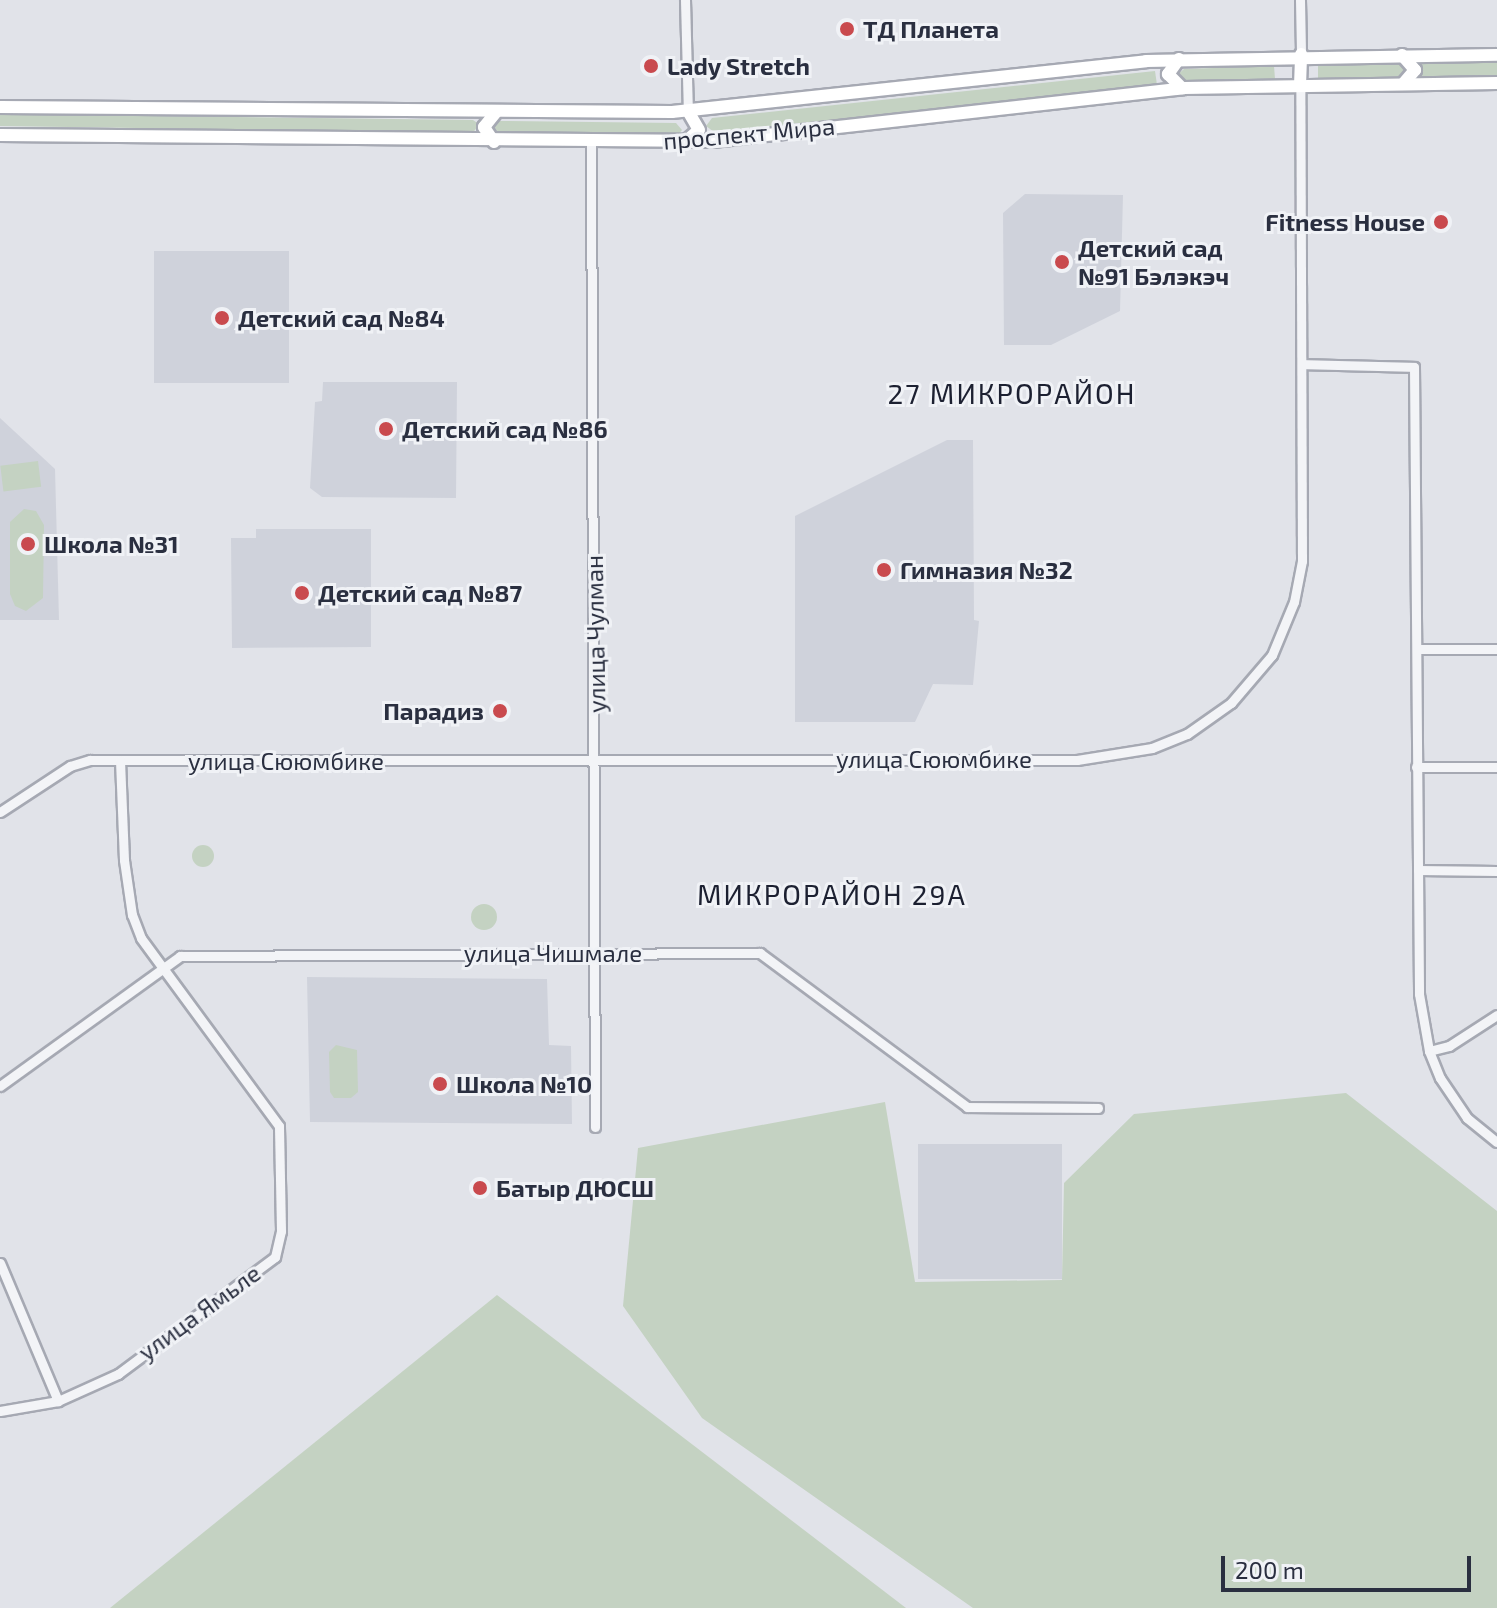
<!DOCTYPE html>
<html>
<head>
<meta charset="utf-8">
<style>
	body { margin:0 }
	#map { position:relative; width:1497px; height:1608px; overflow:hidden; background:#e1e3e9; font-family:"Exo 2",sans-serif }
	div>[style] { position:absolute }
	.built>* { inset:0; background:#cfd2db; transform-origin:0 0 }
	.green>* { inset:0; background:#c4d2c2; transform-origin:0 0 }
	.round { border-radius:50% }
	.roads { filter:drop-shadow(2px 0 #a6a9b3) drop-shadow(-2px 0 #a6a9b3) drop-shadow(0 2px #a6a9b3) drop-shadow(0 -2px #a6a9b3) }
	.minor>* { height:9px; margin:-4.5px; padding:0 4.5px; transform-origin:4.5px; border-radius:4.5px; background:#f3f4f7 }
	.major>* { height:12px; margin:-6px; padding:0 6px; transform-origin:6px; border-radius:6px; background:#fff }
	.dots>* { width:22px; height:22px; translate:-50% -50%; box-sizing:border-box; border:4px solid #f0f2f6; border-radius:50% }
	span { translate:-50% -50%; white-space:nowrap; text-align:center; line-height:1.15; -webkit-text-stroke:6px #f0f2f6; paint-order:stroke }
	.poi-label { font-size:24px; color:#2a2f40; font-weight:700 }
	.left { translate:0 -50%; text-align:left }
	.right { translate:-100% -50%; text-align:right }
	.street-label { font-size:24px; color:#2a2f40 }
	.quarter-label { font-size:28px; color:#1c2031; letter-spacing:2px }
	.scale { position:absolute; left:1221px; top:1556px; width:250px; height:36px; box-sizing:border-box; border:4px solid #2a2f40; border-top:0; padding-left:10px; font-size:24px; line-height:28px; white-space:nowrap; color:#2a2f40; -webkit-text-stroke:6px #f0f2f6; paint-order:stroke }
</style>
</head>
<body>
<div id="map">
	<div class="built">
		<i style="clip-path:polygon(1025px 194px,1123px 195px,1120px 311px,1051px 345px,1004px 345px,1003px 213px)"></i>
		<i style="left:289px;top:251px;width:132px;height:135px;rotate:90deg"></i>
		<i style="clip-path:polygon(323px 382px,457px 382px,456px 498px,322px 497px,310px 488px,315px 402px,322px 401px)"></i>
		<i style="clip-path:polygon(0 418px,55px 469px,59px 620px,0 620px)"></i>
		<i style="clip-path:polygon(947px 440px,973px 440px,974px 620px,979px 621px,973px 685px,933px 684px,915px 722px,795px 722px,795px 516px)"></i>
		<i style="clip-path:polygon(256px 529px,371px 529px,371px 647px,232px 648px,231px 538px,256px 538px)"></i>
		<i style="clip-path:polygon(307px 977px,547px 979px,549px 1045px,571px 1046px,572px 1124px,310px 1122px)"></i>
		<i style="left:918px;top:1144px;width:144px;height:135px"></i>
	</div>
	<div class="green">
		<i style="clip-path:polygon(1400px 62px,1408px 70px,1400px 78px,1318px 78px,1318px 63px)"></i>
		<i style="left:1420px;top:62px;width:77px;height:15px"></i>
		<i style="clip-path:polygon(1274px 66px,1275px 79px,1183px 82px,1177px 75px,1184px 69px)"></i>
		<i style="clip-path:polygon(1155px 71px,1157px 85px,1013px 105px,714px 132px,706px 126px,712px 118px)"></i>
		<i style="clip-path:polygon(0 114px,473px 120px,479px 124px,473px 133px,0 126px)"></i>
		<i style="clip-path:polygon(499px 121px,676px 123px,682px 130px,678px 135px,499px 133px,493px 126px)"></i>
		<i style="left:38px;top:461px;width:26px;height:38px;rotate:83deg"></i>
		<i style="clip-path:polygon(24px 509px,36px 511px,44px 525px,43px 598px,26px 611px,15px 606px,10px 594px,10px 522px)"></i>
		<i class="round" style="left:192px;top:845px;width:22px;height:22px"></i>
		<i class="round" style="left:471px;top:904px;width:26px;height:26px"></i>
		<i style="clip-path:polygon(336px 1045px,357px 1050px,358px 1092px,351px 1098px,334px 1098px,330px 1092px,329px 1052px)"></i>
		<i style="clip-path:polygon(1346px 1093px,1497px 1211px,1497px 1608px,973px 1608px,702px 1418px,623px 1306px,638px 1148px,885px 1102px,915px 1282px,1062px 1280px,1064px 1183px,1134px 1114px)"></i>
		<i style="clip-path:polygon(497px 1295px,906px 1608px,110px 1608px)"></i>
	</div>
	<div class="roads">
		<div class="minor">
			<i style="left:685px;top:0;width:111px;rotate:88.5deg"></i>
			<i style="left:1300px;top:0;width:54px;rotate:88.9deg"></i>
			<i style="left:591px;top:141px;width:986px;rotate:89.77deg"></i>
			<i style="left:1302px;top:364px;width:112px;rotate:1.5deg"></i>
			<i style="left:1414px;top:367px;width:627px;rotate:89.54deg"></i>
			<i style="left:1419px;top:994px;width:58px;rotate:80deg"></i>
			<i style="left:1429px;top:1051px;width:29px;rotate:68deg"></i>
			<i style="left:1440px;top:1078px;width:48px;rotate:56deg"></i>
			<i style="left:1467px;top:1118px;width:38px;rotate:39deg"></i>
			<i style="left:1418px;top:649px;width:79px"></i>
			<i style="left:1416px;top:767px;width:81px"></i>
			<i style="left:0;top:812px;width:84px;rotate:-33.3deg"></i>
			<i style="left:70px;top:766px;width:21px;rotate:-17deg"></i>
			<i style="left:90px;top:760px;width:987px"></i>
			<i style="left:1077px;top:760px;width:76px;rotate:-9.1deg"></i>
			<i style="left:1152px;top:748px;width:38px;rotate:-22deg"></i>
			<i style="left:1187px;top:734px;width:54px;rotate:-35.2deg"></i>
			<i style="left:1231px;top:703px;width:63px;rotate:-49.5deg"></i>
			<i style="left:1272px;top:655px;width:57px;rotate:-67.5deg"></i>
			<i style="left:1294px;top:602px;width:42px;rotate:-79deg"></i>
			<i style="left:1302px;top:561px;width:475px;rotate:-90.2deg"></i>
			<i style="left:1418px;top:870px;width:79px;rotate:0.7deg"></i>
			<i style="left:1429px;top:1051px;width:21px;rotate:-14deg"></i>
			<i style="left:1449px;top:1046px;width:57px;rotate:-32.9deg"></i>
			<i style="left:0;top:1086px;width:222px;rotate:-35.8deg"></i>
			<i style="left:180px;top:956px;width:580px;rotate:-0.3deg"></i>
			<i style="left:760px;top:953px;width:258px;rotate:36.6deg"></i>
			<i style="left:967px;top:1107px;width:131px;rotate:0.4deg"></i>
			<i style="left:0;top:1263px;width:150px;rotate:67.2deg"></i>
			<i style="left:0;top:1411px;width:59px;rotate:-9.8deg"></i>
			<i style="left:58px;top:1401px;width:66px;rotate:-24.2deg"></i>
			<i style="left:118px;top:1374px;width:196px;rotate:-36.7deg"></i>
			<i style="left:275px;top:1257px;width:27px;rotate:-77deg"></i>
			<i style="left:281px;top:1231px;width:105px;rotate:-91.1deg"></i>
			<i style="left:279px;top:1126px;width:233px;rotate:-126.3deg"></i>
			<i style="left:141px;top:938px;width:25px;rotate:-111deg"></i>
			<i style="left:132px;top:915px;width:56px;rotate:-98.3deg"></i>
			<i style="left:124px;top:860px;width:100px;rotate:-92.3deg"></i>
		</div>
		<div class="major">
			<i style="left:1402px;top:55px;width:20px;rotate:49deg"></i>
			<i style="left:1415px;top:70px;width:18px;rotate:131deg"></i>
			<i style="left:1179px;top:59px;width:19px;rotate:126deg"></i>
			<i style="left:1168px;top:74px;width:20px;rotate:45deg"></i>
			<i style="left:1300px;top:86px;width:32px;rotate:-88deg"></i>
			<i style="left:0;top:107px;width:672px;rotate:0.43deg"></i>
			<i style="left:672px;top:112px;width:477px;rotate:-6.1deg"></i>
			<i style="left:1146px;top:61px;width:351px;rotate:-1deg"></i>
			<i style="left:0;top:135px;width:713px;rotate:0.48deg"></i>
			<i style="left:713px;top:141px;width:474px;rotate:-6.4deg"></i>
			<i style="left:1184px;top:88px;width:313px;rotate:-0.9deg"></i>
			<i style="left:494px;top:142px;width:18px;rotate:-124deg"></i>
			<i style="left:484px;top:127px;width:19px;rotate:-51deg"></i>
			<i style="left:685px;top:142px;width:18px;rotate:-41deg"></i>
			<i style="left:699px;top:130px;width:22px;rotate:-120deg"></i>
		</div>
	</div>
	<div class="dots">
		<i style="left:847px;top:29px;background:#c94a4e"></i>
		<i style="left:651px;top:66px;background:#c94a4e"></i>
		<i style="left:1441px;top:222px;background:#c94a4e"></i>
		<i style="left:1062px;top:262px;background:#c94a4e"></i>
		<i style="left:222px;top:318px;background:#c94a4e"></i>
		<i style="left:386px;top:429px;background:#c94a4e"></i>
		<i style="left:28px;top:544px;background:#c94a4e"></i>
		<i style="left:884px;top:570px;background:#c94a4e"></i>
		<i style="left:302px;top:593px;background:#c94a4e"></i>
		<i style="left:500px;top:711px;background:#c94a4e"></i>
		<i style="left:440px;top:1084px;background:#c94a4e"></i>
		<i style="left:480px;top:1188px;background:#c94a4e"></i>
	</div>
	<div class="poi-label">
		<span class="left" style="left:863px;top:29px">ТД Планета</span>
		<span class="left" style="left:667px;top:66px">Lady Stretch</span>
		<span class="right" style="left:1425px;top:222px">Fitness House</span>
		<span class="left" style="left:1078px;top:262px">Детский сад<br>№91 Бэлэкэч</span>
		<span class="left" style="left:238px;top:318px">Детский сад №84</span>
		<span class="left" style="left:402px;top:429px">Детский сад №86</span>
		<span class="left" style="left:44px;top:544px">Школа №31</span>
		<span class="left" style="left:900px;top:570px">Гимназия №32</span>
		<span class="left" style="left:318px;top:593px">Детский сад №87</span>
		<span class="right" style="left:484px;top:711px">Парадиз</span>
		<span class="left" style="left:456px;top:1084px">Школа №10</span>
		<span class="left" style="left:496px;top:1188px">Батыр ДЮСШ</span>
	</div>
	<div class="street-label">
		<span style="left:749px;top:133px;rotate:-5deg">проспект Мира</span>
		<span style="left:595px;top:634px;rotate:-91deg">улица Чулман</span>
		<span style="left:934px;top:759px">улица Сююмбике</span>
		<span style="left:286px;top:761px">улица Сююмбике</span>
		<span style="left:553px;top:953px">улица Чишмале</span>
		<span style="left:199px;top:1312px;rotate:-36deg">улица Ямьле</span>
	</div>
	<div class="quarter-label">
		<span style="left:1012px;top:393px">27 МИКРОРАЙОН</span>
		<span style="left:832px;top:894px">МИКРОРАЙОН 29А</span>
	</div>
	<div class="scale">200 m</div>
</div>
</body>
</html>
